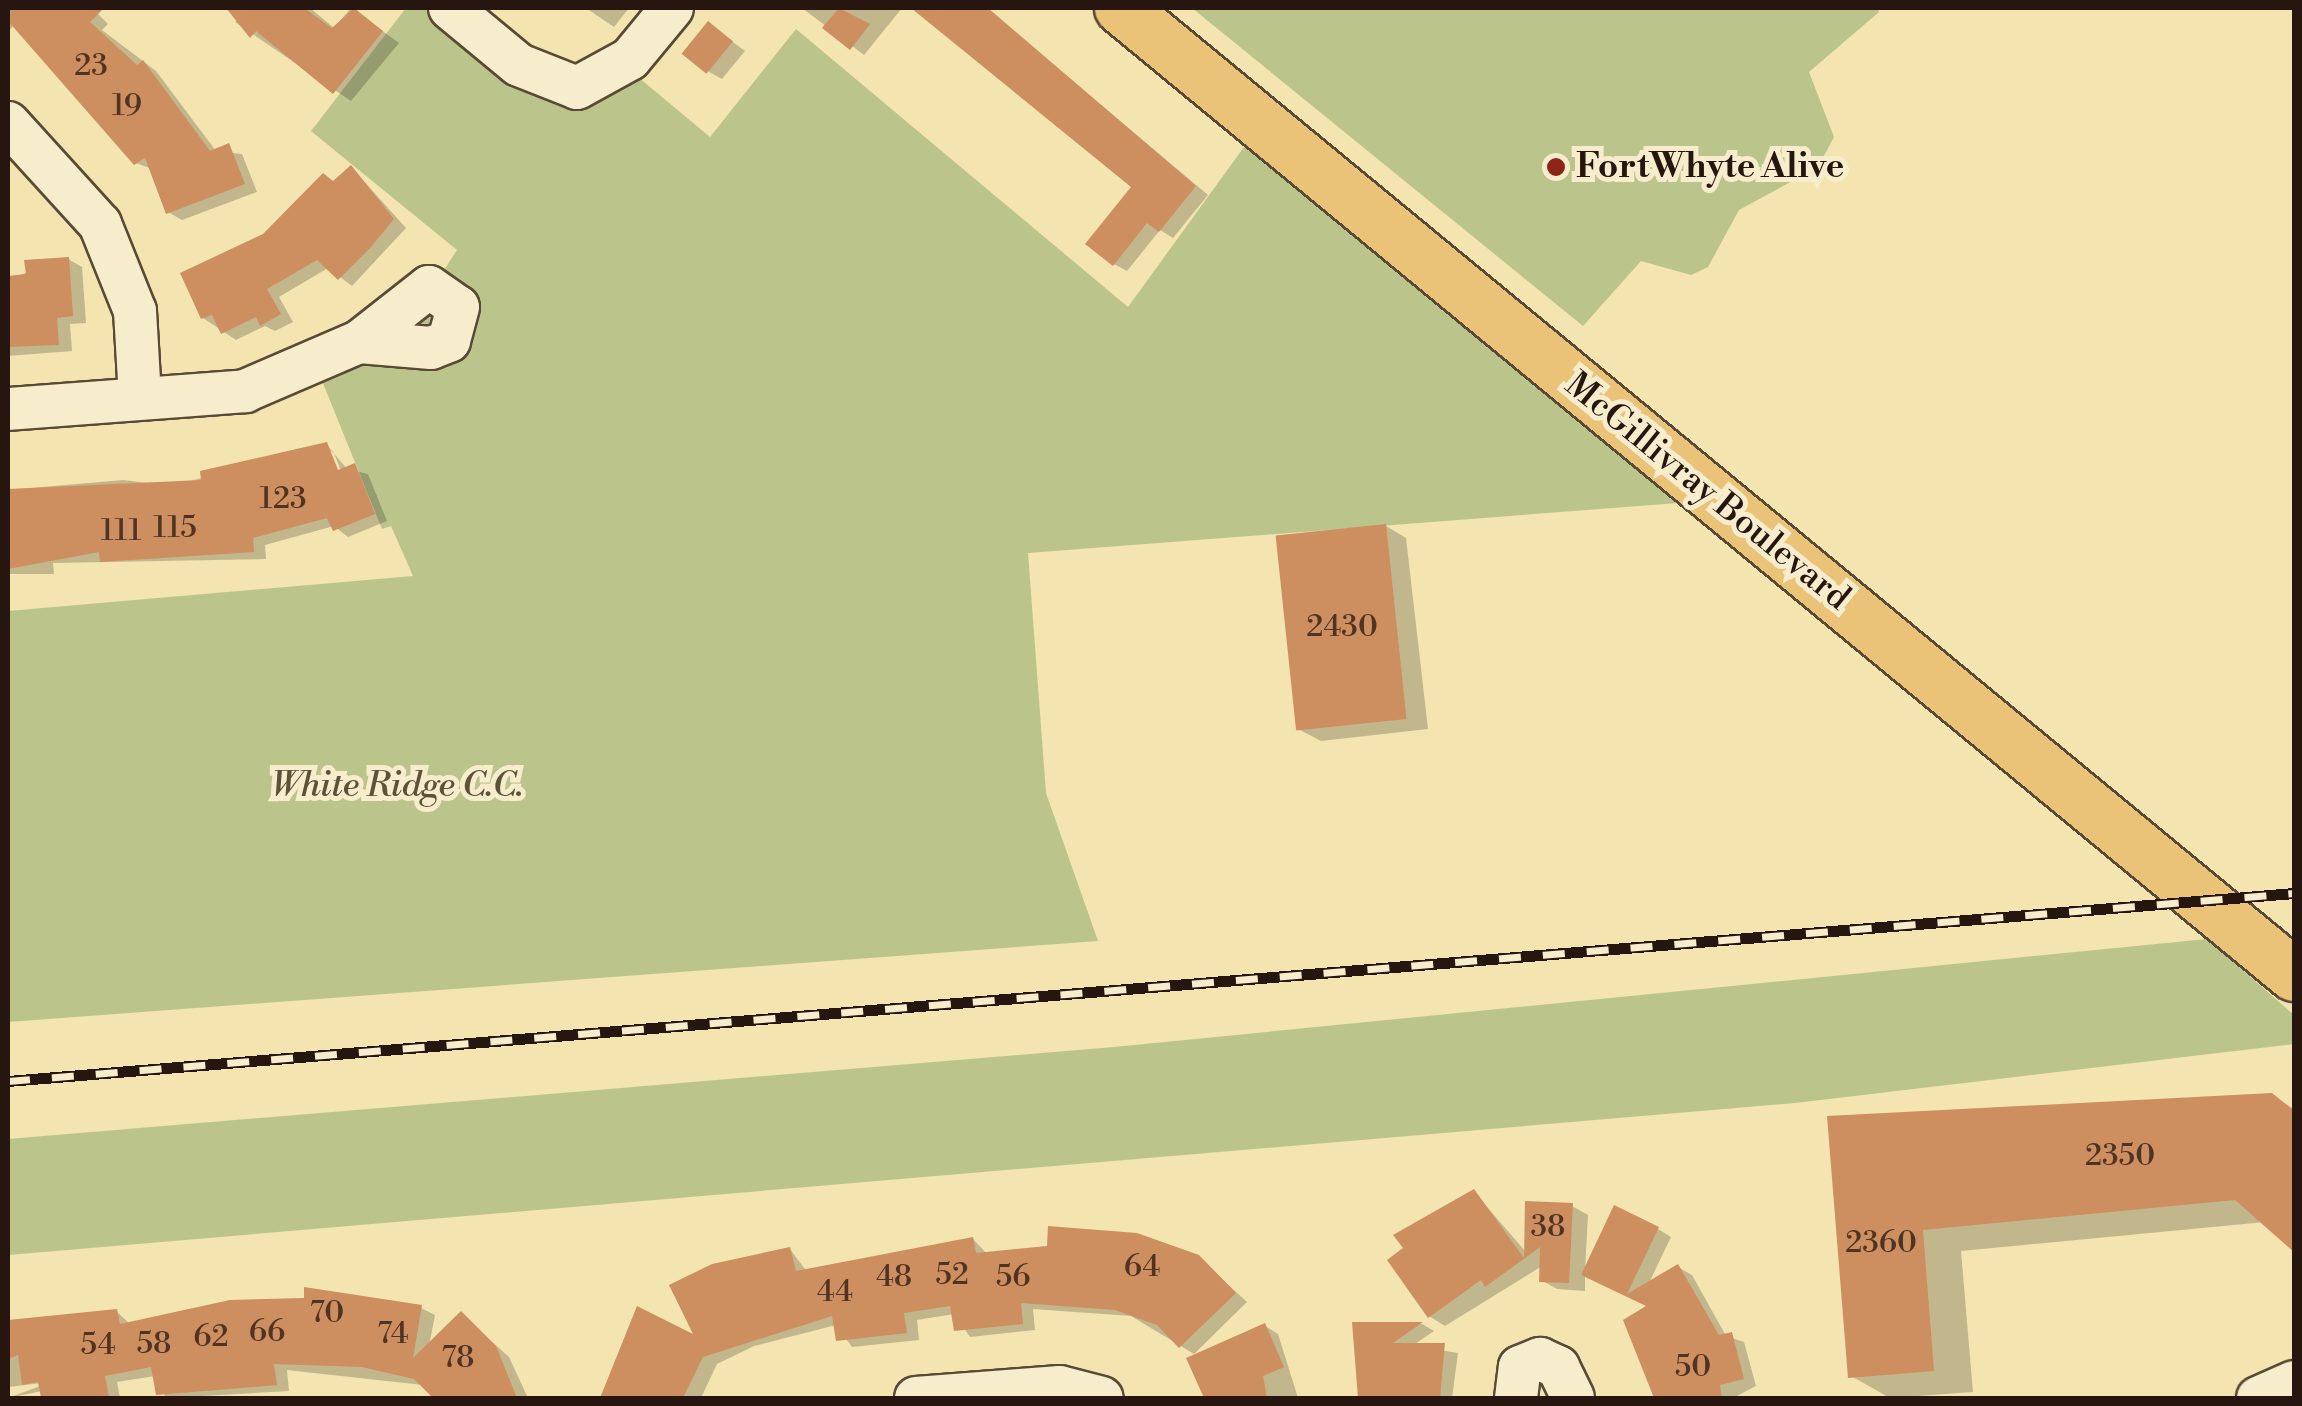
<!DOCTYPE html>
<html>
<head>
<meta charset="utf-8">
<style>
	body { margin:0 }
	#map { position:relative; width:2302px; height:1406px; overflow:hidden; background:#f3e4b0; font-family:"Libre Bodoni",serif }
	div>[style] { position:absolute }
	.green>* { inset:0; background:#bbc48b }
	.shadow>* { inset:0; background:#0003 }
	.building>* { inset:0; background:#cd8e60; transform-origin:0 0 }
	.roads { filter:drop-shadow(2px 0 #594a37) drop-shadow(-2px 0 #594a37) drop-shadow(0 2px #594a37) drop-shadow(0 -2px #594a37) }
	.minor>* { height:42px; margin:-21px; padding:0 21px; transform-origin:21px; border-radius:21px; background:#f7edcc }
	.major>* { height:52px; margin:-26px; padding:0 26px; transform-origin:26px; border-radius:26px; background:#eac278 }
	.rail>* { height:11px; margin-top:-5.5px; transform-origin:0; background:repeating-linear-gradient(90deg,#f7edcc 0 22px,#26160f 0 44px); box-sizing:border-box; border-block:2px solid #26160f }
	.dots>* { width:28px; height:28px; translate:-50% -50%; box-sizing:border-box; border:5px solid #f7edcc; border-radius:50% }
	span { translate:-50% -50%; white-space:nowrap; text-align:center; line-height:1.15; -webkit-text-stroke:10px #f7edcc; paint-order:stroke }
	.number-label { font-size:30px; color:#503423 }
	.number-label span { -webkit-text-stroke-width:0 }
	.poi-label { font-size:35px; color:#26160f; font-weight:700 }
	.left { translate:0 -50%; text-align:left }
	.street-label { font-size:35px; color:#26160f }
	.park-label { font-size:35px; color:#5a533a; font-style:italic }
	.frame { position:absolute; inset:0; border:10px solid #26160f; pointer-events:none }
</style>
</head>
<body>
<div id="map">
	<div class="green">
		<i style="clip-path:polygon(406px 8px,461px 8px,581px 106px,620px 62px,710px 137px,796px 29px,1128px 307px,1260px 125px,1717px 500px,1028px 553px,1046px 793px,1098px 941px,8px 1022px,8px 611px,413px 576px,391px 526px,382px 529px,316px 366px,433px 287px,457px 250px,311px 131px)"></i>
		<i style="clip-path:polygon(1192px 8px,1877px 8px,1879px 12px,1809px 72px,1834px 137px,1818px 167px,1739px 210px,1708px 267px,1691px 275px,1641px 261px,1583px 326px)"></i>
		<i style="clip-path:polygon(2207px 939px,2294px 1015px,2294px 1044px,1795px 1103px,8px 1255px,8px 1139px,1114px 1047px)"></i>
	</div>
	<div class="shadow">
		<i style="clip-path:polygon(8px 8px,92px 8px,108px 24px,102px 30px,156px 71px,216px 151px,242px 154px,257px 192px,182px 220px,168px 212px,152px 169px,136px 163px,15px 24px,8px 32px)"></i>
		<i style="clip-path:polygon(247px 8px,310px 8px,334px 28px,351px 8px,399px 43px,351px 101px,235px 22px)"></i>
		<i style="clip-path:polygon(586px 8px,629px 8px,614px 27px)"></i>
		<i style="clip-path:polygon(802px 8px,902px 8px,864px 55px)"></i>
		<i style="clip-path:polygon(914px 8px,986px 8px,1208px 195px,1173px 238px,1160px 230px,1127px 271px,1114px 264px,1135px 186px)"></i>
		<i style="clip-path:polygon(708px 24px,745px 51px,722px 79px,709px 72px)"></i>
		<i style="clip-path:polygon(352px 168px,406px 228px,352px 286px,328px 268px,279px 297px,293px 322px,275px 331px,265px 326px,236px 340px,203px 318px,265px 236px)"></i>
		<i style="clip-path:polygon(68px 259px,82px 267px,86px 323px,70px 324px,72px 351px,8px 356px,8px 279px)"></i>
		<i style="clip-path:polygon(evenodd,326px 444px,347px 469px,368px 474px,387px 521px,348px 537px,334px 526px,265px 545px,266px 559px,53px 563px,54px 574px,8px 574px,8px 490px,123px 480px,172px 486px,326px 444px,328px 451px,333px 451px,345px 480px,341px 482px,328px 451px)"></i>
		<i style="clip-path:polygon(1386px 526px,1406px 538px,1428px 729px,1321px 741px,1300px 730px)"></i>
		<i style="clip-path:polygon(2272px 1095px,2294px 1109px,2294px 1248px,2265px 1222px,1961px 1251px,1973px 1392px,1890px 1398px,1851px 1376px,1830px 1118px)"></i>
		<i style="clip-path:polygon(1474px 1192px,1526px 1252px,1572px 1206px,1588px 1215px,1585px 1271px,1658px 1229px,1671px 1237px,1648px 1285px,1678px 1267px,1692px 1275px,1726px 1336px,1744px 1342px,1756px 1386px,1733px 1398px,1654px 1398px,1626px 1321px,1650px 1306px,1585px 1275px,1585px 1291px,1557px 1289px,1541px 1280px,1542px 1266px,1445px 1326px,1429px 1316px)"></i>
		<i style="clip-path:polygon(973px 1239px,987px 1254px,1198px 1257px,1247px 1302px,1194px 1354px,1131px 1316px,1033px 1309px,1035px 1330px,970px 1337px,954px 1314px,917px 1320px,919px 1340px,852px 1347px,836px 1325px,754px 1346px,717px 1364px,701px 1398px,601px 1398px,639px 1310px,698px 1339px,790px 1249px,807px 1272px)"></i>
		<i style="clip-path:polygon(306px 1290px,421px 1308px,435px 1315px,429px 1346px,461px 1314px,509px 1357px,528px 1398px,436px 1398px,423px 1385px,287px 1370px,289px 1391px,166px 1398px,155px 1376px,117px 1382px,120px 1398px,43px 1398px,42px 1391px,8px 1398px,51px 1382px,8px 1387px,8px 1323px,116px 1311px,131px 1325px,306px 1300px)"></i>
		<i style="clip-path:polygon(1422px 1324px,1434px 1331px,1412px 1346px,1458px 1353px,1452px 1398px,1362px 1398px,1354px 1325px)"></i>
		<i style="clip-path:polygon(1265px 1326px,1278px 1334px,1298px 1398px,1206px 1398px,1190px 1359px)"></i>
	</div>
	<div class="building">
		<i style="clip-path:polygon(8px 8px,104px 8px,90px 22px,137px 65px,143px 60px,210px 151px,229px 143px,245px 184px,166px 214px,145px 158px,134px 165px,8px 21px)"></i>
		<i style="clip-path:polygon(226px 8px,304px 8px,332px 28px,354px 8px,383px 31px,333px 94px,256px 31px,250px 38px)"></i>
		<i style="clip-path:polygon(839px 8px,870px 24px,850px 50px,822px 28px)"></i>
		<i style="clip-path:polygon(911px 8px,988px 8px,1196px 186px,1159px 232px,1147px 223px,1113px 266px,1085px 244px,1131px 187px)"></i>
		<i style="left:708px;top:21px;width:32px;height:42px;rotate:39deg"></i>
		<i style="clip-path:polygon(351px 165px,394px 219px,371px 247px,338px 280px,317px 260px,267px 289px,281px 314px,260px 326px,256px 317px,221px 334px,212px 315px,201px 319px,180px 273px,263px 234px,323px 173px,333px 181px)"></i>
		<i style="clip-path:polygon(69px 257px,73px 316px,57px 318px,59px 345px,8px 347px,8px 276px,26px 274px,24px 260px)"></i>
		<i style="clip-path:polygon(327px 442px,338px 470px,355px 463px,375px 514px,333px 531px,327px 518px,253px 538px,254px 552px,100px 562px,99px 552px,8px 569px,8px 489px,201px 480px,200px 471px)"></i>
		<i style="left:1386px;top:524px;width:196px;height:111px;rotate:84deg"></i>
		<i style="clip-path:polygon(2272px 1093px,2294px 1111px,2294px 1252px,2235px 1200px,1923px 1230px,1934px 1371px,1848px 1378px,1827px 1116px)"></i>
		<i style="clip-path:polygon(1474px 1189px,1524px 1258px,1525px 1201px,1573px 1203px,1569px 1283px,1539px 1282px,1540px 1247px,1485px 1287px,1481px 1280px,1428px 1318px,1387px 1260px,1403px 1248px,1393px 1235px)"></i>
		<i style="clip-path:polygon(1614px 1205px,1659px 1227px,1627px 1294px,1678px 1264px,1719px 1335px,1732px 1332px,1744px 1379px,1720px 1385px,1722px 1398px,1654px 1398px,1623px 1320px,1646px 1306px,1581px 1275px)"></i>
		<i style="clip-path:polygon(1048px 1226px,1137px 1233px,1199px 1255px,1236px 1293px,1179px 1348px,1157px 1325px,1115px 1310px,1021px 1303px,1023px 1324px,954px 1331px,950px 1306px,904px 1313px,907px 1333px,836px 1341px,832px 1316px,703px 1357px,683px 1398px,600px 1398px,637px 1306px,693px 1334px,669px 1285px,712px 1264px,790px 1247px,796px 1271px,973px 1237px,976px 1253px,1047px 1246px)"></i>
		<i style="clip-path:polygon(304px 1287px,422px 1305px,413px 1358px,461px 1311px,496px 1346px,517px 1398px,433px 1398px,414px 1379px,362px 1367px,274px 1364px,277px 1385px,156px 1395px,151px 1367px,105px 1376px,109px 1398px,41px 1398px,38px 1382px,22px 1385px,18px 1355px,8px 1359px,8px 1320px,117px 1309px,120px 1324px,230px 1300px,304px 1298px)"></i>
		<i style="clip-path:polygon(1352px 1322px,1423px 1322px,1393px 1343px,1445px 1343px,1440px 1398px,1358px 1398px)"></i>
		<i style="clip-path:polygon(1265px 1323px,1284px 1367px,1263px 1376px,1267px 1398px,1204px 1398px,1186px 1358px)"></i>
	</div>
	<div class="roads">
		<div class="minor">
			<i style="left:450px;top:8px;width:89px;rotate:39.6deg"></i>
			<i style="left:519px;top:65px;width:62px;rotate:21.6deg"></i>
			<i style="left:577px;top:88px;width:60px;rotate:-28.7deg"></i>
			<i style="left:630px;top:59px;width:66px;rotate:-50.5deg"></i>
			<i style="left:8px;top:123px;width:137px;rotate:47.7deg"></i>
			<i style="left:100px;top:224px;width:94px;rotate:68.1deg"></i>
			<i style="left:135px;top:311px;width:86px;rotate:86.7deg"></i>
			<i style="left:429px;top:287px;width:35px;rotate:35deg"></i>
			<i style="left:458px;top:307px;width:35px;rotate:105deg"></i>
			<i style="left:449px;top:341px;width:19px;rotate:159deg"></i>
			<i style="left:431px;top:348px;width:72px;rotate:-175.2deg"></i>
			<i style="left:359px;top:342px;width:89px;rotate:-38.2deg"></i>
			<i style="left:8px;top:409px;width:238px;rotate:-4.3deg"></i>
			<i style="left:245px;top:391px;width:124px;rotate:-23.3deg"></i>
			<i style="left:916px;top:1398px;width:144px;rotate:-4.4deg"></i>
			<i style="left:1060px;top:1387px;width:43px;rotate:14.7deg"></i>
			<i style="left:1516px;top:1398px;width:31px;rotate:-83deg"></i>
			<i style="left:1520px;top:1367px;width:22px;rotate:-22deg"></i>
			<i style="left:1540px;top:1359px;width:20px;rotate:24deg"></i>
			<i style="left:1558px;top:1367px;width:34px;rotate:64deg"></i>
			<i style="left:2258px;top:1398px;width:39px;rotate:-24deg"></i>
		</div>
		<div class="major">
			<i style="left:1121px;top:8px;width:1520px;rotate:39.5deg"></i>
		</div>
	</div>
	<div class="rail">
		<i style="left:8px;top:1081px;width:2294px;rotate:-4.7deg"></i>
	</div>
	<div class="dots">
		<i style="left:1556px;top:167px;background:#8f2418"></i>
	</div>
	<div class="number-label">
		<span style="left:91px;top:66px">23</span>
		<span style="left:127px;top:106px">19</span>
		<span style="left:283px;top:499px">123</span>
		<span style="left:175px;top:528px">115</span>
		<span style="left:121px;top:531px">111</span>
		<span style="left:1342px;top:627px">2430</span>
		<span style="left:2120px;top:1156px">2350</span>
		<span style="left:1548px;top:1227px">38</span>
		<span style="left:1881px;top:1243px">2360</span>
		<span style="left:1142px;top:1267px">64</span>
		<span style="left:952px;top:1275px">52</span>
		<span style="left:894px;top:1277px">48</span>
		<span style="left:1013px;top:1277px">56</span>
		<span style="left:835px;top:1292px">44</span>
		<span style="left:327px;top:1313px">70</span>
		<span style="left:267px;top:1332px">66</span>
		<span style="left:393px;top:1334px">74</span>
		<span style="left:211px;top:1337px">62</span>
		<span style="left:154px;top:1344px">58</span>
		<span style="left:98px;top:1345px">54</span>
		<span style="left:458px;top:1358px">78</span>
		<span style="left:1693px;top:1367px">50</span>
	</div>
	<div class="poi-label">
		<span class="left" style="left:1576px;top:167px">FortWhyte Alive</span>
	</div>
	<div class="street-label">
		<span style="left:1707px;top:492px;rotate:39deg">McGillivray Boulevard</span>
	</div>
	<div class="park-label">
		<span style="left:397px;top:786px">White Ridge C.C.</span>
	</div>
	<div class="frame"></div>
</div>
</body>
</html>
